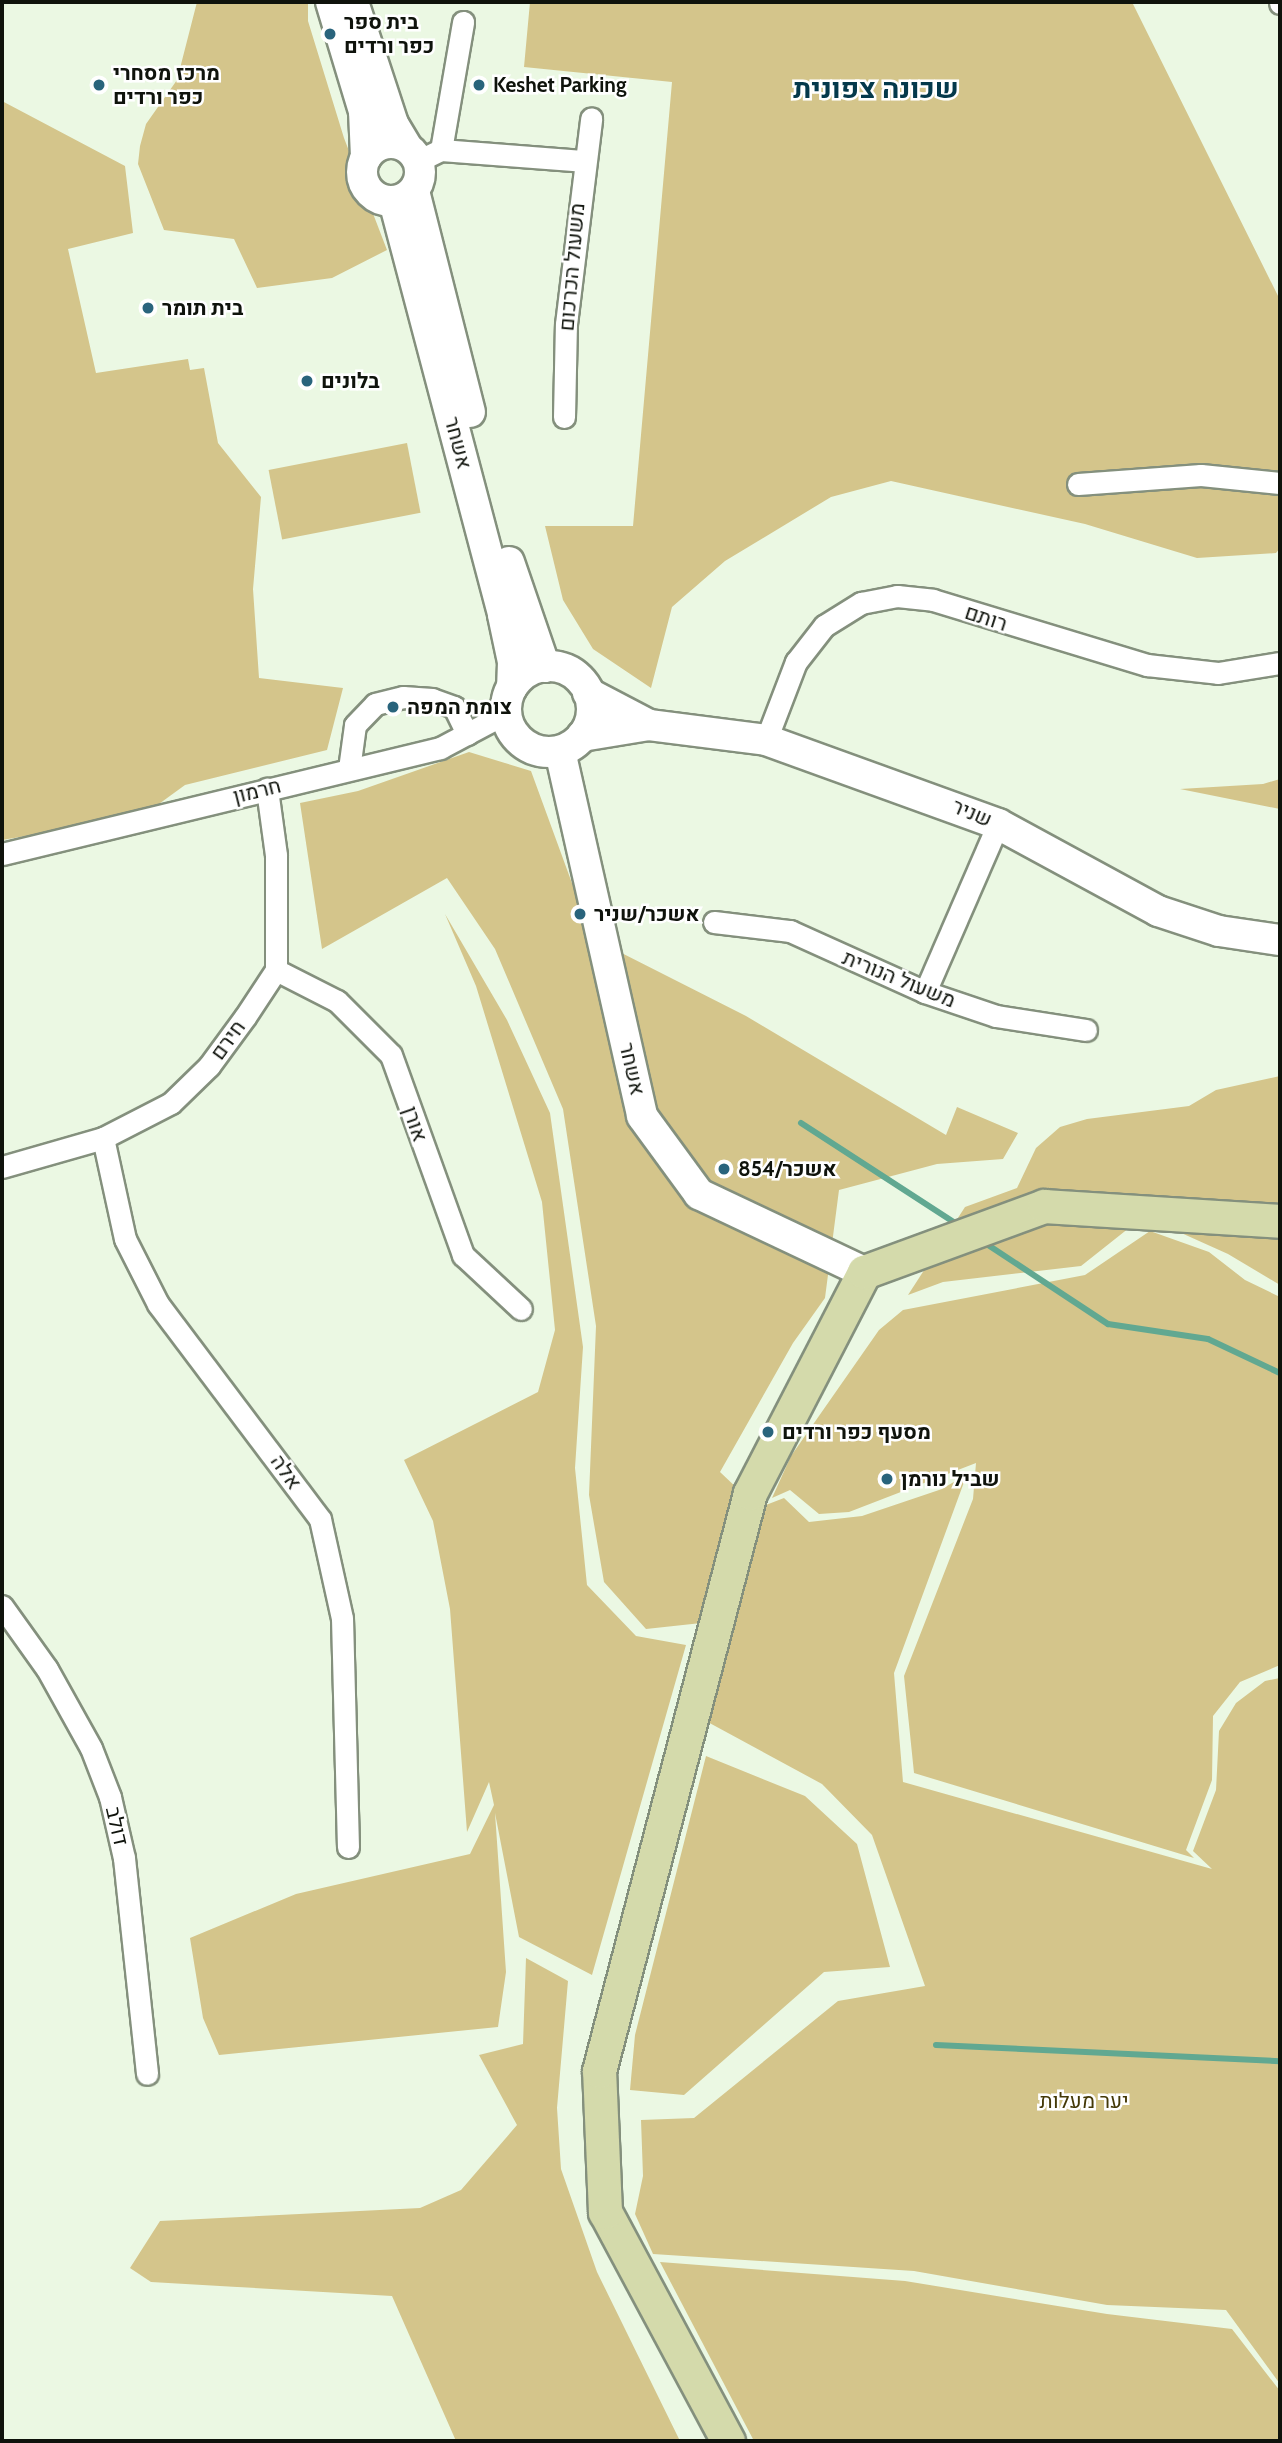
<!DOCTYPE html>
<html>
<head>
<meta charset="utf-8">
<style>
	body { margin:0 }
	#map { position:relative; width:1282px; height:2443px; overflow:hidden; background:#ebf8e3; font-family:Cabin,Heebo,sans-serif }
	div>[style] { position:absolute }
	.green>* { inset:0; background:#d4c58b; transform-origin:0 0 }
	.stream>* { height:6px; margin:-3px; padding:0 3px; transform-origin:3px; border-radius:3px; background:#61a891 }
	.roads { filter:drop-shadow(2px 0 #84907d) drop-shadow(-2px 0 #84907d) drop-shadow(0 2px #84907d) drop-shadow(0 -2px #84907d) }
	.street>* { height:21px; margin:-10.5px; padding:0 10.5px; transform-origin:10.5px; border-radius:10.5px; background:#fff }
	.secondary>* { height:30px; margin:-15px; padding:0 15px; transform-origin:15px; border-radius:15px; background:#fff }
	.secondary>.ring { margin:-15px; padding:0; box-sizing:content-box; background:none; border:30px solid #fff; border-radius:50% }
	.primary>* { height:33px; margin:-16.5px; padding:0 16.5px; transform-origin:16.5px; border-radius:16.5px; background:#d4daab }
	.dots>* { width:19px; height:19px; translate:-50% -50%; box-sizing:border-box; border:4px solid #fff; border-radius:50% }
	span { translate:-50% -50%; white-space:nowrap; text-align:center; line-height:1.15; -webkit-text-stroke:5px #fff; paint-order:stroke }
	.poi-label { font-size:21px; color:#0f130c; font-weight:700 }
	.left { translate:0 -50%; text-align:left }
	.street-label { font-size:21px; color:#0f130c }
	.park-label { font-size:21px; color:#443907 }
	.district-label { font-size:28px; color:#04394b; font-weight:700 }
	.frame { position:absolute; inset:0; border:4px solid #0f130c; pointer-events:none }
</style>
</head>
<body>
<div id="map">
	<div class="green">
		<i style="clip-path:polygon(197px 2px,308px 2px,308px 21px,344px 138px,387px 250px,332px 278px,257px 288px,234px 239px,164px 230px,138px 164px,140px 146px,146px 124px,177px 80px)"></i>
		<i style="clip-path:polygon(530px 2px,1132px 2px,1280px 300px,1280px 548px,1276px 553px,1197px 558px,1085px 524px,891px 481px,831px 497px,725px 561px,672px 607px,651px 688px,593px 649px,563px 600px,545px 526px,633px 526px,672px 82px,524px 67px)"></i>
		<i style="clip-path:polygon(2px 101px,125px 166px,133px 233px,68px 249px,96px 373px,188px 359px,190px 370px,204px 368px,218px 443px,261px 497px,253px 589px,259px 678px,343px 688px,327px 750px,185px 785px,141px 817px,2px 840px)"></i>
		<i style="left:407px;top:443px;width:71px;height:141px;rotate:79deg"></i>
		<i style="clip-path:polygon(469px 752px,531px 771px,592px 938px,746px 1016px,946px 1135px,957px 1107px,1018px 1133px,1003px 1159px,937px 1164px,839px 1190px,825px 1298px,793px 1343px,720px 1472px,758px 1508px,784px 1498px,809px 1522px,862px 1516px,942px 1489px,967px 1474px,894px 1673px,903px 1782px,1212px 1869px,1193px 1851px,1216px 1790px,1219px 1731px,1236px 1703px,1265px 1681px,1280px 1678px,1280px 2384px,1226px 2310px,1107px 2305px,914px 2271px,653px 2254px,635px 2214px,643px 2176px,641px 2120px,694px 2118px,838px 2001px,925px 1986px,872px 1835px,822px 1784px,704px 1720px,729px 1620px,646px 1629px,604px 1582px,589px 1495px,596px 1326px,563px 1109px,495px 949px,447px 878px,322px 949px,300px 803px,358px 791px)"></i>
		<i style="clip-path:polygon(1280px 779px,1280px 809px,1180px 789px,1263px 784px)"></i>
		<i style="clip-path:polygon(445px 914px,507px 1020px,550px 1113px,583px 1347px,575px 1468px,587px 1585px,636px 1636px,686px 1645px,592px 1975px,519px 1937px,495px 1813px,506px 1972px,498px 2027px,219px 2055px,203px 2018px,190px 1938px,296px 1894px,470px 1854px,494px 1805px,489px 1782px,467px 1832px,450px 1609px,433px 1521px,404px 1460px,538px 1392px,555px 1330px,542px 1202px,476px 986px)"></i>
		<i style="clip-path:polygon(1280px 1076px,1280px 1285px,1228px 1254px,1139px 1214px,1134px 1224px,1081px 1266px,943px 1282px,908px 1295px,965px 1207px,1017px 1188px,1036px 1148px,1060px 1127px,1087px 1119px,1189px 1106px,1216px 1090px)"></i>
		<i style="clip-path:polygon(1150px 1231px,1209px 1252px,1245px 1280px,1280px 1297px,1280px 1665px,1240px 1682px,1213px 1716px,1212px 1780px,1186px 1850px,1194px 1858px,914px 1773px,904px 1676px,973px 1499px,976px 1463px,849px 1512px,819px 1514px,790px 1490px,772px 1498px,791px 1456px,879px 1330px,903px 1310px,1085px 1275px)"></i>
		<i style="clip-path:polygon(706px 1756px,805px 1796px,857px 1844px,890px 1967px,824px 1972px,684px 2095px,630px 2090px,635px 2035px)"></i>
		<i style="clip-path:polygon(526px 1958px,568px 1981px,557px 2108px,561px 2169px,597px 2272px,680px 2441px,456px 2441px,392px 2296px,151px 2282px,130px 2268px,160px 2221px,420px 2208px,461px 2190px,517px 2125px,479px 2055px,523px 2044px)"></i>
		<i style="clip-path:polygon(660px 2262px,905px 2281px,1107px 2314px,1232px 2329px,1280px 2391px,1280px 2437px,1278px 2441px,754px 2441px)"></i>
	</div>
	<div class="stream">
		<i style="left:801px;top:1123px;width:187px;rotate:33deg"></i>
		<i style="left:982px;top:1241px;width:151px;rotate:33.4deg"></i>
		<i style="left:1108px;top:1324px;width:101px;rotate:8.5deg"></i>
		<i style="left:1208px;top:1339px;width:80px;rotate:25.3deg"></i>
		<i style="left:936px;top:2045px;width:344px;rotate:2.7deg"></i>
	</div>
	<div class="roads">
		<div class="street">
			<i style="left:1280px;top:2px;width:1px;rotate:90deg"></i>
			<i style="left:441px;top:150px;width:130px;rotate:-80.2deg"></i>
			<i style="left:418px;top:161px;width:25px;rotate:-26deg"></i>
			<i style="left:441px;top:150px;width:142px;rotate:4.4deg"></i>
			<i style="left:564px;top:417px;width:93px;rotate:-88.8deg"></i>
			<i style="left:566px;top:324px;width:207px;rotate:-83deg"></i>
			<i style="left:1078px;top:484px;width:123px;rotate:-4.2deg"></i>
			<i style="left:1201px;top:475px;width:79px;rotate:5.8deg"></i>
			<i style="left:766px;top:740px;width:84px;rotate:-69deg"></i>
			<i style="left:796px;top:662px;width:46px;rotate:-52.1deg"></i>
			<i style="left:824px;top:626px;width:44px;rotate:-31.9deg"></i>
			<i style="left:861px;top:603px;width:37px;rotate:-11deg"></i>
			<i style="left:897px;top:596px;width:36px;rotate:6deg"></i>
			<i style="left:933px;top:600px;width:224px;rotate:16.9deg"></i>
			<i style="left:1147px;top:665px;width:71px;rotate:6.4deg"></i>
			<i style="left:1218px;top:673px;width:63px;rotate:-9.2deg"></i>
			<i style="left:349px;top:769px;width:44px;rotate:-82.2deg"></i>
			<i style="left:355px;top:725px;width:29px;rotate:-46deg"></i>
			<i style="left:375px;top:704px;width:29px;rotate:-14deg"></i>
			<i style="left:403px;top:697px;width:29px;rotate:4deg"></i>
			<i style="left:432px;top:699px;width:23px;rotate:20deg"></i>
			<i style="left:454px;top:707px;width:30px;rotate:64deg"></i>
			<i style="left:2px;top:854px;width:451px;rotate:-13.6deg"></i>
			<i style="left:440px;top:748px;width:75px;rotate:-27.9deg"></i>
			<i style="left:714px;top:922px;width:77px;rotate:6.8deg"></i>
			<i style="left:790px;top:931px;width:148px;rotate:24.3deg"></i>
			<i style="left:925px;top:992px;width:75px;rotate:18.7deg"></i>
			<i style="left:996px;top:1016px;width:91px;rotate:8.8deg"></i>
			<i style="left:276px;top:970px;width:68px;rotate:26.9deg"></i>
			<i style="left:337px;top:1001px;width:76px;rotate:45deg"></i>
			<i style="left:391px;top:1055px;width:213px;rotate:70.2deg"></i>
			<i style="left:463px;top:1255px;width:79px;rotate:43deg"></i>
			<i style="left:925px;top:992px;width:183px;rotate:-66.5deg"></i>
			<i style="left:103px;top:1138px;width:103px;rotate:77.7deg"></i>
			<i style="left:125px;top:1239px;width:73px;rotate:63.1deg"></i>
			<i style="left:158px;top:1304px;width:269px;rotate:53deg"></i>
			<i style="left:320px;top:1519px;width:101px;rotate:77.5deg"></i>
			<i style="left:342px;top:1618px;width:229px;rotate:88.5deg"></i>
			<i style="left:2px;top:1167px;width:105px;rotate:-16deg"></i>
			<i style="left:103px;top:1138px;width:76px;rotate:-27.2deg"></i>
			<i style="left:171px;top:1103px;width:53px;rotate:-44.2deg"></i>
			<i style="left:209px;top:1066px;width:61px;rotate:-53.7deg"></i>
			<i style="left:245px;top:1017px;width:56px;rotate:-56.6deg"></i>
			<i style="left:276px;top:970px;width:115px;rotate:-90deg"></i>
			<i style="left:276px;top:855px;width:67px;rotate:-97.8deg"></i>
			<i style="left:2px;top:1606px;width:77px;rotate:54.5deg"></i>
			<i style="left:47px;top:1669px;width:90px;rotate:60.9deg"></i>
			<i style="left:91px;top:1748px;width:53px;rotate:68.8deg"></i>
			<i style="left:110px;top:1797px;width:63px;rotate:77.1deg"></i>
			<i style="left:124px;top:1858px;width:217px;rotate:83.9deg"></i>
		</div>
		<div class="secondary">
			<i style="left:331px;top:2px;width:114px;rotate:73.2deg"></i>
			<i style="left:364px;top:111px;width:46px;rotate:87.5deg"></i>
			<i style="left:353px;top:2px;width:128px;rotate:71.8deg"></i>
			<i style="left:393px;top:124px;width:27px;rotate:59deg"></i>
			<i class="ring" style="left:362px;top:143px;width:28px;height:28px"></i>
			<i style="left:414px;top:191px;width:228px;rotate:75.8deg"></i>
			<i style="left:394px;top:201px;width:428px;rotate:75.2deg"></i>
			<i style="left:503px;top:615px;width:48px;rotate:78deg"></i>
			<i style="left:513px;top:662px;width:25px;rotate:92deg"></i>
			<i style="left:509px;top:562px;width:111px;rotate:71.1deg"></i>
			<i class="ring" style="left:506px;top:666px;width:56px;height:56px"></i>
			<i style="left:588px;top:693px;width:69px;rotate:27.7deg"></i>
			<i style="left:582px;top:736px;width:68px;rotate:-9.3deg"></i>
			<i style="left:649px;top:725px;width:118px;rotate:7.3deg"></i>
			<i style="left:766px;top:740px;width:247px;rotate:19.9deg"></i>
			<i style="left:998px;top:824px;width:182px;rotate:28.5deg"></i>
			<i style="left:1158px;top:911px;width:64px;rotate:18.2deg"></i>
			<i style="left:1219px;top:931px;width:62px;rotate:8.4deg"></i>
			<i style="left:560px;top:751px;width:374px;rotate:77.3deg"></i>
			<i style="left:642px;top:1116px;width:97px;rotate:53.8deg"></i>
			<i style="left:699px;top:1194px;width:183px;rotate:25.3deg"></i>
		</div>
		<div class="primary">
			<i style="left:728px;top:2441px;width:260px;rotate:-118.2deg"></i>
			<i style="left:605px;top:2212px;width:141px;rotate:-92.4deg"></i>
			<i style="left:599px;top:2071px;width:597px;rotate:-75.36deg"></i>
			<i style="left:750px;top:1493px;width:249px;rotate:-62.7deg"></i>
			<i style="left:864px;top:1272px;width:192px;rotate:-20.1deg"></i>
			<i style="left:1044px;top:1206px;width:236px;rotate:3.6deg"></i>
		</div>
	</div>
	<div class="dots">
		<i style="left:330px;top:34px;background:#29647c"></i>
		<i style="left:99px;top:85px;background:#29647c"></i>
		<i style="left:479px;top:85px;background:#29647c"></i>
		<i style="left:148px;top:308px;background:#29647c"></i>
		<i style="left:307px;top:381px;background:#29647c"></i>
		<i style="left:393px;top:707px;background:#29647c"></i>
		<i style="left:580px;top:914px;background:#29647c"></i>
		<i style="left:724px;top:1169px;background:#29647c"></i>
		<i style="left:768px;top:1432px;background:#29647c"></i>
		<i style="left:887px;top:1479px;background:#29647c"></i>
	</div>
	<div class="poi-label">
		<span class="left" style="left:344px;top:34px">בית ספר<br>כפר ורדים</span>
		<span class="left" style="left:113px;top:85px">מרכז מסחרי<br>כפר ורדים</span>
		<span class="left" style="left:493px;top:85px">Keshet Parking</span>
		<span class="left" style="left:162px;top:308px">בית תומר</span>
		<span class="left" style="left:321px;top:381px">בלונים</span>
		<span class="left" style="left:407px;top:707px">צומת המפה</span>
		<span class="left" style="left:594px;top:914px">אשכר/שניר</span>
		<span class="left" style="left:738px;top:1169px">אשכר/854</span>
		<span class="left" style="left:782px;top:1432px">מסעף כפר ורדים</span>
		<span class="left" style="left:901px;top:1479px">שביל נורמן</span>
	</div>
	<div class="street-label">
		<span style="left:572px;top:267px;rotate:-85deg">משעול הכרכום</span>
		<span style="left:458px;top:443px;rotate:75deg">אשחר</span>
		<span style="left:986px;top:618px;rotate:18deg">רותם</span>
		<span style="left:257px;top:791px;rotate:-14deg">חרמון</span>
		<span style="left:972px;top:813px;rotate:23deg">שניר</span>
		<span style="left:899px;top:979px;rotate:22deg">משעול הנורית</span>
		<span style="left:228px;top:1040px;rotate:-54deg">חירם</span>
		<span style="left:632px;top:1069px;rotate:77deg">אשחר</span>
		<span style="left:415px;top:1124px;rotate:71deg">אורן</span>
		<span style="left:286px;top:1472px;rotate:55deg">אלה</span>
		<span style="left:117px;top:1826px;rotate:77deg">דולב</span>
	</div>
	<div class="park-label">
		<span style="left:1084px;top:2101px">יער מעלות</span>
	</div>
	<div class="district-label">
		<span style="left:876px;top:88px">שכונה צפונית</span>
	</div>
	<div class="frame"></div>
</div>
</body>
</html>
